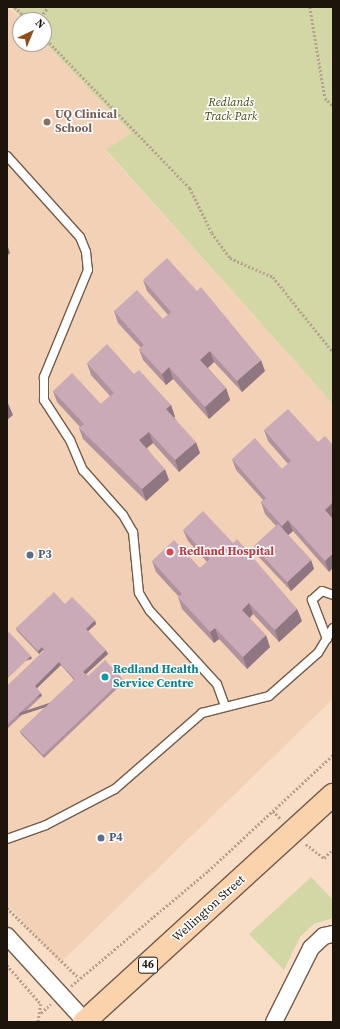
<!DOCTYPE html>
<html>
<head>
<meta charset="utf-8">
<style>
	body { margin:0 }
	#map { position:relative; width:340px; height:1029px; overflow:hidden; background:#f9dec7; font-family:"Source Serif 4",serif }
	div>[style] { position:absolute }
	.built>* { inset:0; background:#f3d1b6 }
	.green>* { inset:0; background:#d3d7a5 }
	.path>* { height:2.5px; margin-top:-1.25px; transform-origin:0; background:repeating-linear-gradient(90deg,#b6a08e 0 2px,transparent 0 4px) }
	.roads { filter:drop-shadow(1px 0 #745c49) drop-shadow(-1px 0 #745c49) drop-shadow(0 1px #745c49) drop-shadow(0 -1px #745c49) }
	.service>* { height:8px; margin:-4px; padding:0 4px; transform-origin:4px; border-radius:4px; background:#fff }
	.minor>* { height:16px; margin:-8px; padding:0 8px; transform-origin:8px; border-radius:8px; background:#fff }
	.primary>* { height:22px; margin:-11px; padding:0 11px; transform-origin:11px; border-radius:11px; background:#fad2ac }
	.wall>* { inset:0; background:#af929e }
	.shaded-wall>* { inset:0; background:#8e7781; transform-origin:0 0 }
	.building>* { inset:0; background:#cbaab8; transform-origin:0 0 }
	.dots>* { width:11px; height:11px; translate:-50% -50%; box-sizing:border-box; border:2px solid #fff; border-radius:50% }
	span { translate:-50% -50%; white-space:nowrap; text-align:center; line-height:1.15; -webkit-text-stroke:3px #fff; paint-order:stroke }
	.shield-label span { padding:1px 3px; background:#fff; border:1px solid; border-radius:3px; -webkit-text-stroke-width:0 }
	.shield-label { font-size:11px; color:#1d140c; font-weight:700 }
	.park-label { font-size:12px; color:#4b4e15; font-style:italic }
	.education-label { font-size:12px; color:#785e54; font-weight:700 }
	.left { translate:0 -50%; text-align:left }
	.health-label { font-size:12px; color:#be3a42; font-weight:700 }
	.service-label { font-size:12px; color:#4e5e75; font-weight:700 }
	.culture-label { font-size:12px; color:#0d838f; font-weight:700 }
	.street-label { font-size:12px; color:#1d140c }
	.frame { position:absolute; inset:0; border:8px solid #1d140c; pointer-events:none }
	.north { position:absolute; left:12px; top:12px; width:40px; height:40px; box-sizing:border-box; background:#fff; border:1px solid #a5a19e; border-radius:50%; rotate:44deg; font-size:11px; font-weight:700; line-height:16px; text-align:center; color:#1d140c }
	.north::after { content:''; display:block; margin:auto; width:14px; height:18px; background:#8f4e19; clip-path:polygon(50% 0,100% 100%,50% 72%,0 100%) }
</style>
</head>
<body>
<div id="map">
	<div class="built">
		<i style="clip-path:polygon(7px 7px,23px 20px,20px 20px,20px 44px,44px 42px,131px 133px,106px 151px,333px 404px,333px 699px,60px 963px,7px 904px)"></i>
	</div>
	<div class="green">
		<i style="clip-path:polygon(11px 7px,333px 7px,333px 404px,106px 150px,131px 133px,44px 42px,44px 20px,23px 20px)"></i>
		<i style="clip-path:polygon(311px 877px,333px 900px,333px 918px,314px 924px,300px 937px,284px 970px,249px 934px)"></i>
	</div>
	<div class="path">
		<i style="left:15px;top:7px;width:18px;rotate:45deg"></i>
		<i style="left:310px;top:7px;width:92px;rotate:80.6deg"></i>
		<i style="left:325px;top:98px;width:11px;rotate:45deg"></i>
		<i style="left:38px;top:20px;width:16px;rotate:-52deg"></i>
		<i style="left:44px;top:37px;width:210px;rotate:46deg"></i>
		<i style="left:190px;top:188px;width:50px;rotate:63.9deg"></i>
		<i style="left:212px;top:233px;width:31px;rotate:54deg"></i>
		<i style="left:230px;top:258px;width:47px;rotate:23.8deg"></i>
		<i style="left:273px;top:277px;width:96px;rotate:51.3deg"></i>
		<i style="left:273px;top:811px;width:11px;rotate:45deg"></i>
		<i style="left:306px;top:844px;width:23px;rotate:38deg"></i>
		<i style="left:324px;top:858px;width:13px;rotate:-45deg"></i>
		<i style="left:7px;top:908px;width:100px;rotate:44.2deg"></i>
		<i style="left:7px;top:965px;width:52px;rotate:48.9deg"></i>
		<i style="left:41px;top:1004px;width:18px;rotate:99deg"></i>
		<i style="left:71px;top:986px;width:179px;rotate:-40deg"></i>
		<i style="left:208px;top:871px;width:171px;rotate:-42.9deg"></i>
		<i style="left:41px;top:1013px;width:13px;rotate:-42deg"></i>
	</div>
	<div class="roads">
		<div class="service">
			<i style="left:7px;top:156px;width:109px;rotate:48deg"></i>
			<i style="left:80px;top:237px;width:16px;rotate:68deg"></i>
			<i style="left:86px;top:252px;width:18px;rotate:84deg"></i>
			<i style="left:88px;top:270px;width:116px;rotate:112.4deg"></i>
			<i style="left:44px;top:377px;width:23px;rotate:90deg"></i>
			<i style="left:44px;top:400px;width:48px;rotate:57deg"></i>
			<i style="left:70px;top:440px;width:33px;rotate:67deg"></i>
			<i style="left:83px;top:470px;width:60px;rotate:48.4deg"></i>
			<i style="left:123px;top:515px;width:20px;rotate:60deg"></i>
			<i style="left:133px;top:532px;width:61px;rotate:84.4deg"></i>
			<i style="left:139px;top:593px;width:21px;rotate:59deg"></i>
			<i style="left:150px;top:611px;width:99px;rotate:47.5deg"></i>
			<i style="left:217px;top:684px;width:23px;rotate:70deg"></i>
			<i style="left:327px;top:639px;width:42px;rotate:-111deg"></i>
			<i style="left:312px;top:600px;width:13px;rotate:-42deg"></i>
			<i style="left:322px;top:591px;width:12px;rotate:20deg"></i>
			<i style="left:7px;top:839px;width:41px;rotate:-19.7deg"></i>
			<i style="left:46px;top:825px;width:78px;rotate:-27.6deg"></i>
			<i style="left:115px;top:789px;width:116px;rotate:-41.1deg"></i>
			<i style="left:202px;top:713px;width:69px;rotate:-14.2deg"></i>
			<i style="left:269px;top:696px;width:65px;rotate:-41.3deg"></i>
			<i style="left:318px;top:653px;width:29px;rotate:-59deg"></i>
		</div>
		<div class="minor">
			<i style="left:7px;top:936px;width:115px;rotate:47.5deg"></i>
			<i style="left:274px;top:1022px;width:83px;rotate:-63.4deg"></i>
			<i style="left:311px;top:948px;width:18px;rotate:-43deg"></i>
			<i style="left:324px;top:936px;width:9px;rotate:-13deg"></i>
		</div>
		<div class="primary">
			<i style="left:84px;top:1022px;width:337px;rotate:-42.4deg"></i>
		</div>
	</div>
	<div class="wall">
		<i style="clip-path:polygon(143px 280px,265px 371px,242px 392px,214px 362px,208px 368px,226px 388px,230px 400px,209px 419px,173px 379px,166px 385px,143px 360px,139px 349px,141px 348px,118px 323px,114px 311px,163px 319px,168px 315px,147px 291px)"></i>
		<i style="clip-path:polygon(87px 363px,134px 374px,171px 405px,175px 417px,174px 417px,200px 453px,179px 472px,153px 443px,147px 448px,169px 480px,146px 501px,83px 439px,79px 428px,80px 427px,57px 402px,53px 391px,101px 404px,110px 396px,91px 375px)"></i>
		<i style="clip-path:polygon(264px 430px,333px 445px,333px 517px,332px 518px,329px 572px,293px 531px,288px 535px,311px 560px,314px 569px,291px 591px,257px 555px,254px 546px,276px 526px,265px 514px,261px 502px,263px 500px,236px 470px,232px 459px,282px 469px,288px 464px,268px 441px)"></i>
		<i style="clip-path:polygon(183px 530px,233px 543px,297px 609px,302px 621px,279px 642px,253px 614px,250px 618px,270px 647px,247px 669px,219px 639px,214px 643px,182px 609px,178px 597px,179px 597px,156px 572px,152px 561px,200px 568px,207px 562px,188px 541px)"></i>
		<i style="clip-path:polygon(65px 604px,96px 624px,88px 631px,108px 654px,86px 674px,88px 676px,124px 682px,44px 758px,21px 734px,20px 731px,74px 680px,61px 665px,37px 688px,42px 696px,7px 729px,7px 686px,44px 651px,43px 650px,39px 654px,17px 631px,16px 628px)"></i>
	</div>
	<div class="shaded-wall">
		<i style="clip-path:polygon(7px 244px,10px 253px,7px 256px)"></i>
		<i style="clip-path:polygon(210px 351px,214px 362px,204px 371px,200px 360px)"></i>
		<i style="clip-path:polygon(261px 360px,265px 371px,242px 392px,237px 381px)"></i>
		<i style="clip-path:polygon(169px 367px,173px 379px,166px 385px,162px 374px)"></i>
		<i style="clip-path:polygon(226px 388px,230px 400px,209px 419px,205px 407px)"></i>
		<i style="clip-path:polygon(7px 401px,13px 415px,7px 420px)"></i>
		<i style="clip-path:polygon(171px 405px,175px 417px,171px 420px,166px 409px)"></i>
		<i style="clip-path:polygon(149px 432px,153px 443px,143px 451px,139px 440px)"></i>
		<i style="clip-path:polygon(196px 442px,200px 453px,179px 472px,175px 460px)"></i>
		<i style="clip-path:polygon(165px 469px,169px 480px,146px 501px,142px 489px)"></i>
		<i style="clip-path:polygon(332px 503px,333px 505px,333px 517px,329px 521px,325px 510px)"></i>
		<i style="clip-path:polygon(288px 520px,293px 531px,286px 537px,282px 526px)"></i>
		<i style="clip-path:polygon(333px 553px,333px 568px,329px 572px,325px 561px)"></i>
		<i style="clip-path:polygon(311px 560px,314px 569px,291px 591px,287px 582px)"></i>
		<i style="clip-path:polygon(249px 603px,253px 614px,246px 621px,242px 610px)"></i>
		<i style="clip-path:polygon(297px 609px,302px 621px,279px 642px,275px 630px)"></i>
		<i style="clip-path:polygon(95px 620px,96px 624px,87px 632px,86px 629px)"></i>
		<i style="clip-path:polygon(215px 628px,219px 639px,214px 643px,210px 632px)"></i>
		<i style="clip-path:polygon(266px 635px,270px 647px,247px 669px,243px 657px)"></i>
		<i style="clip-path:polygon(42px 647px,43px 650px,39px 654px,38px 651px)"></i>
		<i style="clip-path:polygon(106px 650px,108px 654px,85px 675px,83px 672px)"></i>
		<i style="left:31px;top:656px;width:3px;height:33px;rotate:72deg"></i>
		<i style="clip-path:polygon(59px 662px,61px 665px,36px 689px,35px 686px)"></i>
		<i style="left:123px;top:679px;width:3px;height:110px;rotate:72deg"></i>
		<i style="left:41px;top:693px;width:3px;height:47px;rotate:72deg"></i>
	</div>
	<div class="building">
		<i style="clip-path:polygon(167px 258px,197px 291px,201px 287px,261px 360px,237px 381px,210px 351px,200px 360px,226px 388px,205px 407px,169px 367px,162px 374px,139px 349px,144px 345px,114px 311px,137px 290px,163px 319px,171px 312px,143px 280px)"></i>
		<i style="clip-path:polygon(107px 344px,134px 374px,139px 370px,171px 405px,166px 409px,196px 442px,175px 460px,149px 432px,139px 440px,165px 469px,142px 489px,79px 428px,84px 424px,53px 391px,72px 373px,101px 404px,114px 393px,87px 363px)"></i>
		<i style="clip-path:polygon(288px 409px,318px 442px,325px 436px,333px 445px,333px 504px,332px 503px,325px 510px,333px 519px,333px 553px,325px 561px,288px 520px,282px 526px,261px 502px,266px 498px,232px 459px,255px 438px,282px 469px,291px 461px,264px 430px)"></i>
		<i style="clip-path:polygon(203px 511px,233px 543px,237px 539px,297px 609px,275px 630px,249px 603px,242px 610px,266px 635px,243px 657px,215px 628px,210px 632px,178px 597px,182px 594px,152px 561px,174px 540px,200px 568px,210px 559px,183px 530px)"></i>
		<i style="left:278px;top:524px;width:49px;height:33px;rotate:47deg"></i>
		<i style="clip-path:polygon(54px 592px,65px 604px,72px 597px,95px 620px,86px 629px,106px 650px,83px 672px,88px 676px,105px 660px,123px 679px,43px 755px,20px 731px,75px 679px,59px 662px,35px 686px,41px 693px,7px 725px,7px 686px,45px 650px,42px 647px,38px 651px,16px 628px)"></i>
		<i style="clip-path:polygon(9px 632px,31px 656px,7px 679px,7px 634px)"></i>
	</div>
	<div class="dots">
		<i style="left:47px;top:122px;background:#8d6e63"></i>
		<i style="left:170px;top:552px;background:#e0444e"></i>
		<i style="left:30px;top:555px;background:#5c6f8a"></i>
		<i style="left:105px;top:677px;background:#0f9aa8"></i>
		<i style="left:101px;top:838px;background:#5c6f8a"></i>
	</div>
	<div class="shield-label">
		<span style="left:148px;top:965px">46</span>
	</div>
	<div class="park-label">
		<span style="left:231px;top:110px">Redlands<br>Track Park</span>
	</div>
	<div class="education-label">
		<span class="left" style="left:55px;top:122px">UQ Clinical<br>School</span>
	</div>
	<div class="health-label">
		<span class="left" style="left:179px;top:552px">Redland Hospital</span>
	</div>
	<div class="service-label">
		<span class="left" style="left:38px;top:555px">P3</span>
		<span class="left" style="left:109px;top:838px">P4</span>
	</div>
	<div class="culture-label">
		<span class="left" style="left:113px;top:677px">Redland Health<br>Service Centre</span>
	</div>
	<div class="street-label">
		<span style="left:209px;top:909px;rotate:-42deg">Wellington Street</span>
	</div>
	<div class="frame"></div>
	<div class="north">N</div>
</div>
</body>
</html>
